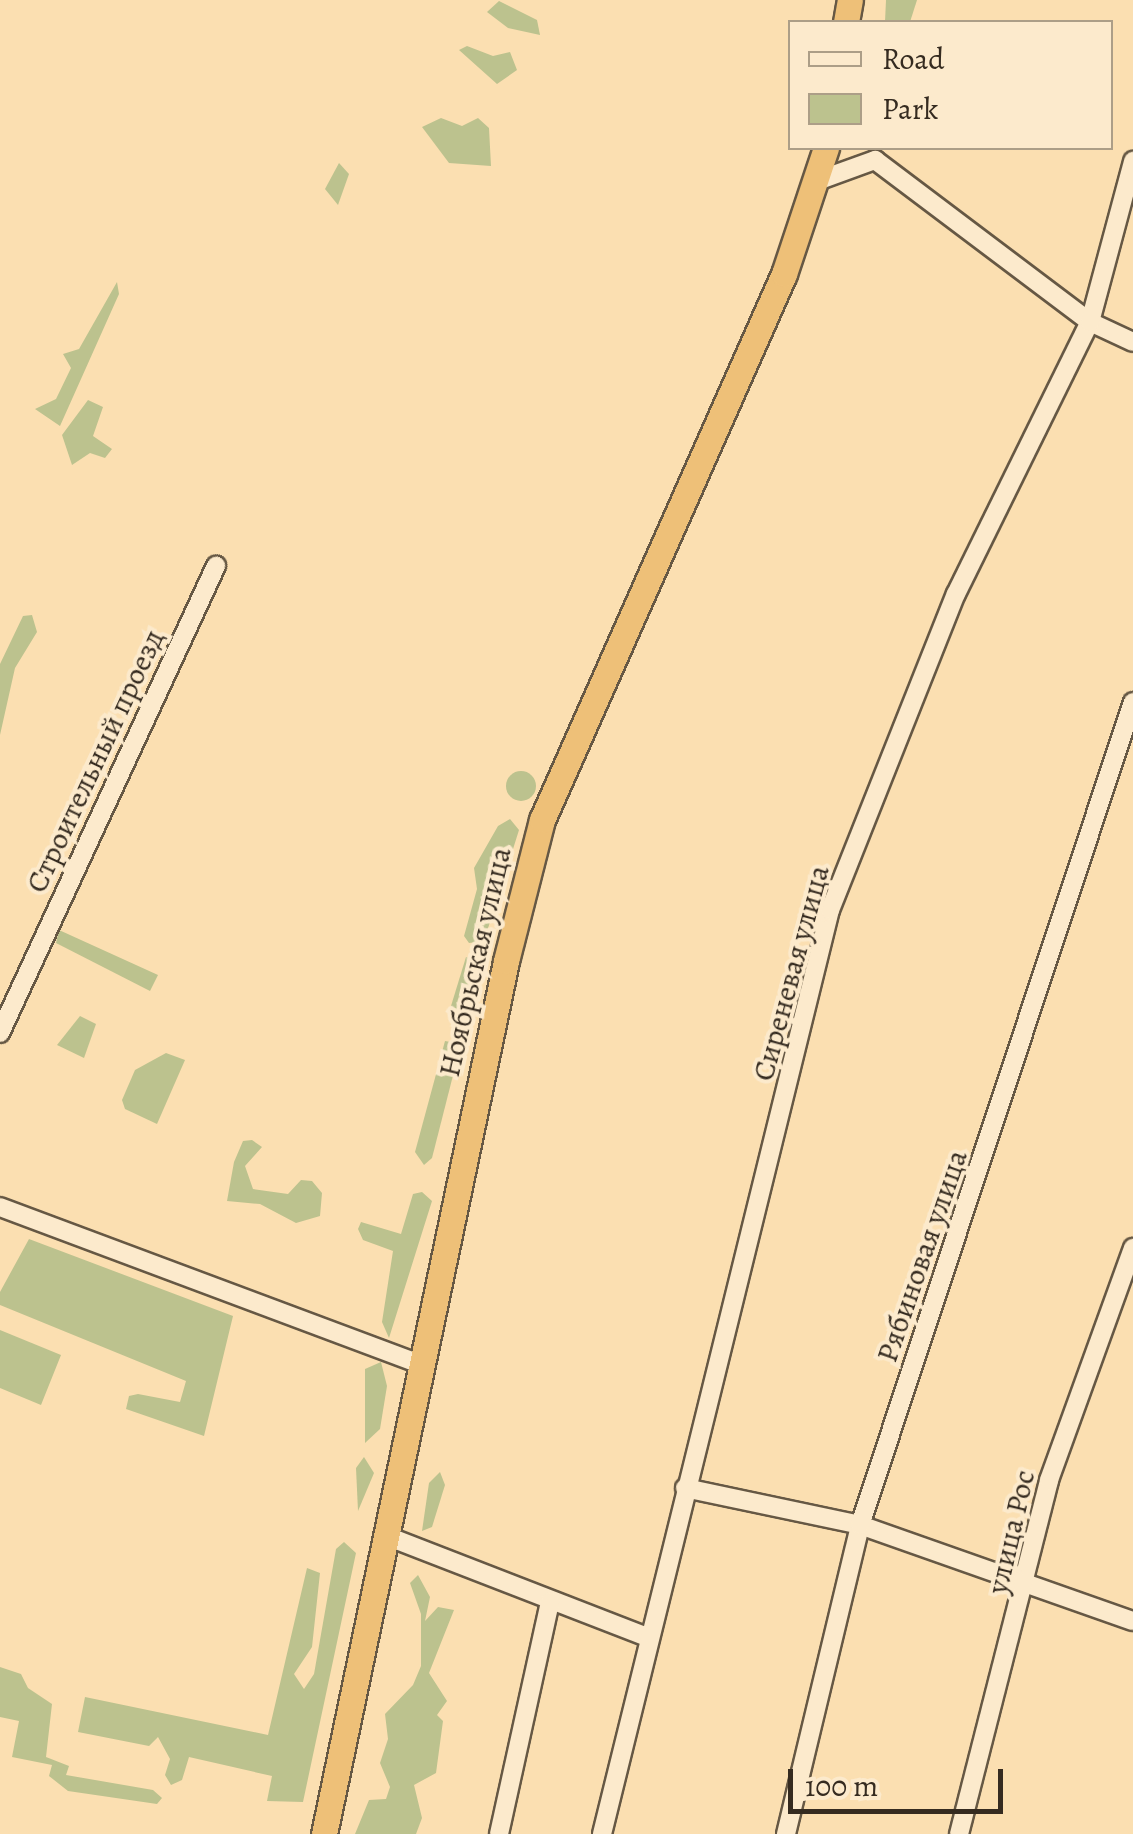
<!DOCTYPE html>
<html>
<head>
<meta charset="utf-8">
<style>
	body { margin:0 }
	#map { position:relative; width:1133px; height:1834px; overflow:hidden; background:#fbdfb1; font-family:Alegreya,serif }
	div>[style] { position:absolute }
	.green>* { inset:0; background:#bcc28e }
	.round { border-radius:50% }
	.roads { filter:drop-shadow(2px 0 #665844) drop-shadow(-2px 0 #665844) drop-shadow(0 2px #665844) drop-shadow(0 -2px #665844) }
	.minor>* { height:18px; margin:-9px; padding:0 9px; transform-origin:9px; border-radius:9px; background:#fceacc }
	.highway>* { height:25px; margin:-12.5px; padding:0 12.5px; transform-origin:12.5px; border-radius:12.5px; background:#eec078 }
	span { translate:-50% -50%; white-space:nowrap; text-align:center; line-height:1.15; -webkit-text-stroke:8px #fceacc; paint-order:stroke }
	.street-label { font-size:30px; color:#352b20 }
	.legend { position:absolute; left:788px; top:20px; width:325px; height:130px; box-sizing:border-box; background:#fceacc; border:2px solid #ac9e87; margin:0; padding:12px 18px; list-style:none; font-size:30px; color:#352b20 }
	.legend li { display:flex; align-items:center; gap:20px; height:50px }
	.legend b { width:50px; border:2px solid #ac9e87 }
	.scale { position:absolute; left:788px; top:1769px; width:215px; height:45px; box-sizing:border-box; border:5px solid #352b20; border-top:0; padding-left:12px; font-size:30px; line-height:35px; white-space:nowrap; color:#352b20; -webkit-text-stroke:8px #fceacc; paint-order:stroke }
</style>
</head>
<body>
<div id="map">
	<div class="green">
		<i style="clip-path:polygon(886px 0,917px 0,910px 22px,885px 22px)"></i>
		<i style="clip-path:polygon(499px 1px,537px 20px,540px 35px,508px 28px,487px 12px)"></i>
		<i style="clip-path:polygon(467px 46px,493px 56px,510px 52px,517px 70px,497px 84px,459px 50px)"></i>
		<i style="clip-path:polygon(441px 118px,462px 126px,478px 118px,489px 128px,491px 166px,449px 163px,422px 127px)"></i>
		<i style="clip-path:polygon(339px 163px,349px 174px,338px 205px,325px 189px)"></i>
		<i style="clip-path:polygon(117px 282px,119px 294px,60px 426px,35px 409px,56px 399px,71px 368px,63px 354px,79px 349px)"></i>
		<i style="clip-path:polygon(88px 400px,103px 407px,93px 436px,112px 449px,105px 458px,90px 453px,72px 465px,62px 435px)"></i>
		<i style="clip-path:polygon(32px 615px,37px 632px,15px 668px,0 735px,0 664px,23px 616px)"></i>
		<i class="round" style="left:506px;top:771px;width:30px;height:30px"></i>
		<i style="clip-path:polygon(510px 819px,519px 830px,484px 941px,469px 943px,464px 936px,477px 889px,474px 868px,498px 826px)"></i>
		<i style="clip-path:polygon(59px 930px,158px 975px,150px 991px,56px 943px)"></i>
		<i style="clip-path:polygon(466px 957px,484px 965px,473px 1014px,461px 1023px,451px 1006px)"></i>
		<i style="clip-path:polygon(80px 1016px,96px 1024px,84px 1058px,57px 1045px)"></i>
		<i style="clip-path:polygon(445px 1041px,461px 1044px,432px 1158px,424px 1165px,415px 1152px)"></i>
		<i style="clip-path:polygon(166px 1053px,185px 1060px,157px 1124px,125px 1109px,122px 1100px,135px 1070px)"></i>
		<i style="clip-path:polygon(252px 1140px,262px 1147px,245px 1166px,253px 1189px,288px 1194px,301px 1180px,312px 1181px,322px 1193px,320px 1216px,296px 1223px,260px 1204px,227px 1201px,234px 1162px,243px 1141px)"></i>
		<i style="clip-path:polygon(422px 1192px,432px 1201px,389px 1338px,382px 1322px,393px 1251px,363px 1240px,358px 1229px,361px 1222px,401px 1234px,413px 1194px)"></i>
		<i style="clip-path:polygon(29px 1239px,233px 1316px,204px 1436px,126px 1409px,129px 1396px,138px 1394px,180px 1402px,186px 1381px,0 1305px,0 1292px)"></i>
		<i style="clip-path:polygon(0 1330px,61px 1355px,41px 1405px,0 1388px)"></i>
		<i style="clip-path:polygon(381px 1362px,387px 1386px,380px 1429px,365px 1443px,365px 1369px)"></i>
		<i style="clip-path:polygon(364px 1457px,374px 1473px,358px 1511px,356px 1468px)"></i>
		<i style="clip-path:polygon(440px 1472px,445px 1485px,432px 1527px,422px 1531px,429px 1483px)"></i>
		<i style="clip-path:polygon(344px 1542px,356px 1553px,303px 1802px,267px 1801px,272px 1776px,189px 1757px,182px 1780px,171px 1785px,165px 1775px,170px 1759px,158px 1737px,149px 1746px,78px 1732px,85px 1697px,268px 1735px,307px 1568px,320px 1573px,312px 1647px,294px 1674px,304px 1689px,314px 1674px,336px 1549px)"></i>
		<i style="clip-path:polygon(418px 1575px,430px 1597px,425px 1621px,438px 1607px,454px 1610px,429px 1673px,447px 1701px,437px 1715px,443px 1721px,436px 1773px,414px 1785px,422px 1818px,416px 1834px,355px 1834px,369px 1800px,386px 1799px,390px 1787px,380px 1763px,388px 1739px,385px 1714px,413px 1685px,421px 1666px,421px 1614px,410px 1583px)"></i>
		<i style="clip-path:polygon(0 1667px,21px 1674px,28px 1688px,52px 1704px,46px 1757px,69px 1766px,66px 1775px,153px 1790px,162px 1798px,157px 1804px,68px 1791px,49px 1776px,52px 1765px,12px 1757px,19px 1721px,0 1717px)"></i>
	</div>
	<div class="roads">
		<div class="minor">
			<i style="left:817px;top:181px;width:62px;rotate:-19.9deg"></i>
			<i style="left:875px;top:160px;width:269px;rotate:37deg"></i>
			<i style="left:1090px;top:322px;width:47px;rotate:24.9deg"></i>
			<i style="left:0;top:1033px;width:515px;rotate:-65.18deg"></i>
			<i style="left:0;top:1207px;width:451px;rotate:20.5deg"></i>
			<i style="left:685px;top:1488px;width:179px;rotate:11.9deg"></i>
			<i style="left:860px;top:1525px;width:289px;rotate:19.4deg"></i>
			<i style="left:384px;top:1535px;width:284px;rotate:21.2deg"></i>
			<i style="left:499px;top:1834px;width:238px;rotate:-77.6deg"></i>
			<i style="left:602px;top:1834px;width:952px;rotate:-76.14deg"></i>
			<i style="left:830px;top:910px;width:340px;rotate:-68.3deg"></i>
			<i style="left:956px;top:594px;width:303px;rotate:-63.8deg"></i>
			<i style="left:1090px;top:322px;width:167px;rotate:-75deg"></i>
			<i style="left:786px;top:1834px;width:318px;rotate:-76.5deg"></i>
			<i style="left:860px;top:1525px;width:867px;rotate:-71.65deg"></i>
			<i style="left:959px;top:1834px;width:365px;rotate:-75.7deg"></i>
			<i style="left:1049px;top:1480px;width:247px;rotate:-70.1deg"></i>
		</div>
		<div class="highway">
			<i style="left:846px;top:22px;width:22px;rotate:-80deg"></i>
			<i style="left:324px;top:1834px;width:892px;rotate:-78.22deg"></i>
			<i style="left:506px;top:961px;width:146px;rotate:-75.7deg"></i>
			<i style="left:542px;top:820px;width:597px;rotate:-66.1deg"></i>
			<i style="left:784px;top:274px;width:133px;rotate:-71.6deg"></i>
		</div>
	</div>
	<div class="street-label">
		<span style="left:95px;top:761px;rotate:-65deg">Строительный проезд</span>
		<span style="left:475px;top:962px;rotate:-77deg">Ноябрьская улица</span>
		<span style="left:791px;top:973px;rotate:-75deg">Сиреневая улица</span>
		<span style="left:922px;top:1256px;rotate:-71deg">Рябиновая улица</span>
		<span style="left:1011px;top:1532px;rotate:-77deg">улица Рос</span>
	</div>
	<ul class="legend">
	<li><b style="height:12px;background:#fceacc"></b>Road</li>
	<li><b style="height:28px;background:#bcc28e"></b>Park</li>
	</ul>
	<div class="scale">100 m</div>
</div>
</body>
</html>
